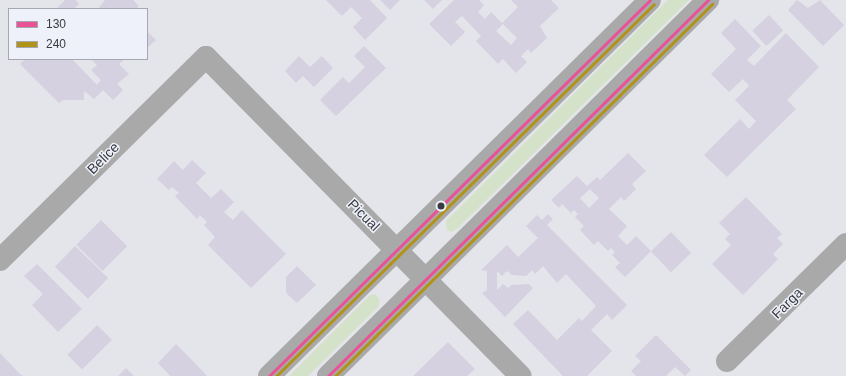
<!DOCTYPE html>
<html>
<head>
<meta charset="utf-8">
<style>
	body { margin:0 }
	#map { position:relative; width:846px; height:376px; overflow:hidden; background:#e4e5ea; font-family:Arial,sans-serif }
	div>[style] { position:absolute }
	.green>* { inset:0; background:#d5e2ca }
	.building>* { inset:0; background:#d5d1e1; transform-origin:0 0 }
	.street>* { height:22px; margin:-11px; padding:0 11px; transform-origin:11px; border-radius:11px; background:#a9a9a9 }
	.bus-1>* { height:3px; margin:-1.5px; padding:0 1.5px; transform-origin:1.5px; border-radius:1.5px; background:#e95297 }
	.bus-2>* { height:3px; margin:-1.5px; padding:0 1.5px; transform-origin:1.5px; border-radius:1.5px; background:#b09319 }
	.dots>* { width:11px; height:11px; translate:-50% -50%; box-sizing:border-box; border:2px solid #eef1fa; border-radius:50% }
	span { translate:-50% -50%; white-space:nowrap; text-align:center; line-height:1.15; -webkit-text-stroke:3px #eef1fa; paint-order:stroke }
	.street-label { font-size:14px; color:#3a3b3f }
	.legend { position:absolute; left:8px; top:8px; width:140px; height:52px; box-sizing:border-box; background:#eef1fa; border:1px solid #a6a8af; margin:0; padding:5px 7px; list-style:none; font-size:12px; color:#3a3b3f }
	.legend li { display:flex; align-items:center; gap:8px; height:20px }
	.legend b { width:20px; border:1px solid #a6a8af }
</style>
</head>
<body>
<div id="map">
	<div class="green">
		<i style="clip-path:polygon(668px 0,689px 0,458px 228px,452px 232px,447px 230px,446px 221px)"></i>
		<i style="clip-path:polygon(375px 294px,380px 300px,378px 307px,308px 376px,289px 376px,370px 295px)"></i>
	</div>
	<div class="building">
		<i style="clip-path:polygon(65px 0,76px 0,79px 4px,74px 9px,56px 9px)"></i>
		<i style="clip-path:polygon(105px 0,133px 0,139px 6px,136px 9px,98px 9px)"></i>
		<i style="clip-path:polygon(326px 0,370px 0,387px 18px,365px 40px,353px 27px,362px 18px,351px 7px,342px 16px)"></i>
		<i style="clip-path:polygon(380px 0,400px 0,390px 10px)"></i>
		<i style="clip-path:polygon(424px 0,442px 0,433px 9px)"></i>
		<i style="clip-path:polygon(evenodd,454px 0,479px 0,484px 5px,478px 12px,485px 19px,491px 12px,502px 23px,518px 7px,511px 0,551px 0,559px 8px,540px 26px,547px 38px,531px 53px,528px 49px,521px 56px,527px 62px,516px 73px,503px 59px,498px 64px,476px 41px,481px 36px,462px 16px,455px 22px,465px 32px,451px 46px,429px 24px,454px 0,503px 24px,517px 38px,511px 45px,496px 31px,503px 24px)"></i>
		<i style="clip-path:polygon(797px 0,808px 8px,820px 0,844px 25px,823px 46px,788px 10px)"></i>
		<i style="left:769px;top:15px;width:21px;height:23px;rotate:47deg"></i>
		<i style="clip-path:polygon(735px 19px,761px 46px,747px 60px,754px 66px,786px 33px,819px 67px,787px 100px,796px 109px,727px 177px,704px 155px,740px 119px,749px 129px,756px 121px,735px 100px,749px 86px,743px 79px,729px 92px,711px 74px,736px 49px,721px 33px)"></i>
		<i style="clip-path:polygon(147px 31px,156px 40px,147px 48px)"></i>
		<i style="clip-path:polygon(364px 46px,386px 68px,336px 116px,320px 100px,343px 77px,349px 83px,365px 67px,354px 56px)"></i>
		<i style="clip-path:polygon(299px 56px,310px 67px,322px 56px,333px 68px,314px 87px,303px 76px,296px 83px,285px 71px)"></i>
		<i style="clip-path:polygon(25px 59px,72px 59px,97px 85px,101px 80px,91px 70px,97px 65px,91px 59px,125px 59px,119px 64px,129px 74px,117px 84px,123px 90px,113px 100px,103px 90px,94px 99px,84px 91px,84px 100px,63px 100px,59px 103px,20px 64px)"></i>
		<i style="clip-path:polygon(evenodd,628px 153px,646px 171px,632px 184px,636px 189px,624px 201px,621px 197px,609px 209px,627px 226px,618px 236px,627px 245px,636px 236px,651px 251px,625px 277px,615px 267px,620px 263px,612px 255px,615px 252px,611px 248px,608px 251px,598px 241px,594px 245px,580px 230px,584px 226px,575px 217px,578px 214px,574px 210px,571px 213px,562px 204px,559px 208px,551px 200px,577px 176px,587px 186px,597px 177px,600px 180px,628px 153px,590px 189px,599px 198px,589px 208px,580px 198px,590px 189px)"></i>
		<i style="clip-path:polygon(192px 160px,206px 173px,196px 183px,211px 198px,221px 189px,234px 202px,224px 212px,233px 220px,242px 210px,286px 254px,251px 288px,208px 245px,215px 237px,204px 225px,207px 222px,200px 215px,197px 219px,175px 196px,179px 193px,172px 187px,169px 190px,157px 179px,174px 161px,183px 170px)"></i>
		<i style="clip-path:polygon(746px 197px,782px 234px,777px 238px,783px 244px,773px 254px,778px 259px,743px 295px,712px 264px,731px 245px,725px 239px,730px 234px,719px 223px)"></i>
		<i style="clip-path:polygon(548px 214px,553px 219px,547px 225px,627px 305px,612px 320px,607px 314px,591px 330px,612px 351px,587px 376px,563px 376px,513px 324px,528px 310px,557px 340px,579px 318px,582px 321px,596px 306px,566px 274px,557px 283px,543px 266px,535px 274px,532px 270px,526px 276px,512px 275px,507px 271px,502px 276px,497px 271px,497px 290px,503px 284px,508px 288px,511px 285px,529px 284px,533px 288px,505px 317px,482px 293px,487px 290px,487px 271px,481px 270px,507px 245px,518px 257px,538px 238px,526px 226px,537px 215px,542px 220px)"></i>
		<i style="left:101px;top:220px;width:37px;height:35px;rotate:45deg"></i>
		<i style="left:671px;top:232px;width:29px;height:28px;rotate:46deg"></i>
		<i style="left:75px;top:246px;width:46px;height:29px;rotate:44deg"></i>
		<i style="clip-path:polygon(37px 264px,82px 309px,58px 332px,32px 305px,43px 294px,24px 276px)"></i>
		<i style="clip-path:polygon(297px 266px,316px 285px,297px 303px,286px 293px,286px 277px)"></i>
		<i style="left:97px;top:325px;width:21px;height:42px;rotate:45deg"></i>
		<i style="clip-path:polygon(656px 335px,691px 370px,685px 376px,675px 367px,666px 376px,636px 376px,631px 371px,641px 361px,635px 356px)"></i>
		<i style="clip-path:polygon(448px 342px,475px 369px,467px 376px,413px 376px)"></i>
		<i style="clip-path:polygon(176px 344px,191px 359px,207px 376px,170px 376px,158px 363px)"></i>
		<i style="clip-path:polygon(0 353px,20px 374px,23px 376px,0 376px)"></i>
		<i style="clip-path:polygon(126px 368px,134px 376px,118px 376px)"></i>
	</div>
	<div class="street">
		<i style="left:0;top:260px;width:289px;rotate:-44.6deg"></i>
		<i style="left:206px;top:57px;width:448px;rotate:45.4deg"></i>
		<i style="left:727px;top:361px;width:167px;rotate:-44.5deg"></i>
		<i style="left:269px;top:376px;width:535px;rotate:-44.62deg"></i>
		<i style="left:328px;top:376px;width:535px;rotate:-44.7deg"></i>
	</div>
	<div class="bus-1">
		<i style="left:269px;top:376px;width:535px;rotate:-44.62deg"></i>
		<i style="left:328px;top:376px;width:535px;rotate:-44.7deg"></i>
	</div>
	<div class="bus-2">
		<i style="left:276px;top:376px;width:530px;rotate:-44.54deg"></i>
		<i style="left:335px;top:376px;width:530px;rotate:-44.62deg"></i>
	</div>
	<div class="dots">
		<i style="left:441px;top:206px;background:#3a3b3f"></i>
	</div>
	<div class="street-label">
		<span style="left:103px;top:158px;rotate:-45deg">Belice</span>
		<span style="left:364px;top:215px;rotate:45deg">Picual</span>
		<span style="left:787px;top:303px;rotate:-45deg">Farga</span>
	</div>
	<ul class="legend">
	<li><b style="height:5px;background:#e95297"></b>130</li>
	<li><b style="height:5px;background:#b09319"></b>240</li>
	</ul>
</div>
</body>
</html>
